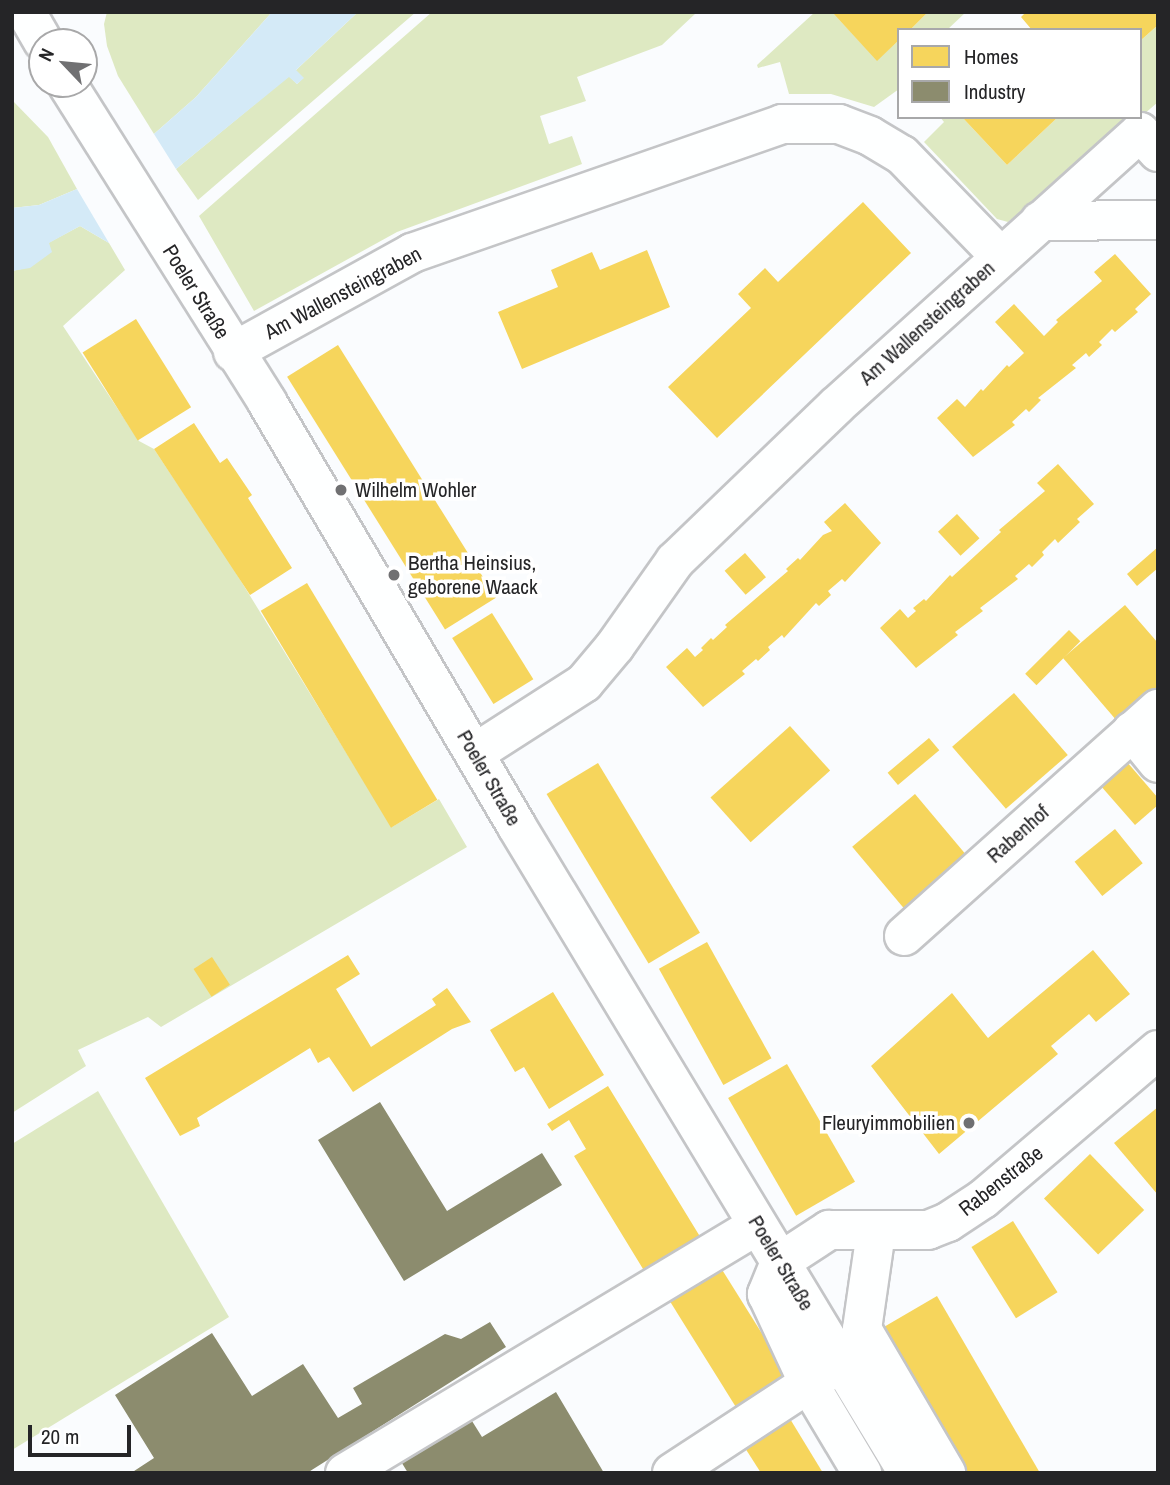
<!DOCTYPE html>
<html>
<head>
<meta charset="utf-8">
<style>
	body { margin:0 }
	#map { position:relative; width:1170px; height:1485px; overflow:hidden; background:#fafcfe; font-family:"Archivo Narrow",sans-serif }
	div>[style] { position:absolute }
	.green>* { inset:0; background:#dee9c2 }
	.water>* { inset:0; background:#d4eaf7 }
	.homes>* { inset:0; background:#f6d55c; transform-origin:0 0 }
	.industry>* { inset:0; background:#8c8c6e }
	.roads { filter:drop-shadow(2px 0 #c4c5c7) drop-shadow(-2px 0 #c4c5c7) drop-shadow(0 2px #c4c5c7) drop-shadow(0 -2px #c4c5c7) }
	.minor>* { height:38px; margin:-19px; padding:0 19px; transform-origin:19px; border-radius:19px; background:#feffff }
	.dots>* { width:19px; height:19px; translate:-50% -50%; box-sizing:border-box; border:4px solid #fff; border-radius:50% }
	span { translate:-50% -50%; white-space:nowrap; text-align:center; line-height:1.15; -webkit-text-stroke:7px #fff; paint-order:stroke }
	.street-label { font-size:21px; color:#252527 }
	.poi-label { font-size:21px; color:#252527 }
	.left { translate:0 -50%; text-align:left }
	.right { translate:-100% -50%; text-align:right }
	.frame { position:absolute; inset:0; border:14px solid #252527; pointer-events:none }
	.legend { position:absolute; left:897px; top:28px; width:245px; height:91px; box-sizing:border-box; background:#fff; border:2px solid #a8a8a9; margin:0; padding:9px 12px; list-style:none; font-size:21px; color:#252527 }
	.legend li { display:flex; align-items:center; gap:14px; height:35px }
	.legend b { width:35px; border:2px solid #a8a8a9 }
	.north { position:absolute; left:28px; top:28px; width:70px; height:70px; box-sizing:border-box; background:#fff; border:2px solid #a8a8a9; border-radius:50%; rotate:296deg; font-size:19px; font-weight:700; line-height:28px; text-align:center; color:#252527 }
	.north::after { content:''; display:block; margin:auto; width:24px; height:32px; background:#707072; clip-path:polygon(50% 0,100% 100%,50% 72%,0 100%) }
	.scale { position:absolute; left:28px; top:1425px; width:103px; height:32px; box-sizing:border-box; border:4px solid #252527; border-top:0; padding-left:9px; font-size:21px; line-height:24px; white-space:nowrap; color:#252527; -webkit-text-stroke:5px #fff; paint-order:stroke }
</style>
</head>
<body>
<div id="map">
	<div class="green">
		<i style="clip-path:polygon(107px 12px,272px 12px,196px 97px,154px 134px,118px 76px,107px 46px,104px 24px)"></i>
		<i style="clip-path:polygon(358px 12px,416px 12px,198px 200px,176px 169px,289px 76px,297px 84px,303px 78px,295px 71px)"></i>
		<i style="clip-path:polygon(432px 12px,696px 13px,662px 45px,577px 77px,586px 101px,540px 116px,549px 144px,572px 136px,582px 164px,397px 232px,254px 311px,199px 216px)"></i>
		<i style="clip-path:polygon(815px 12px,832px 12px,877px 60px,899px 40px,899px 89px,874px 107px,831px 94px,789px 94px,780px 62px,758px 68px,757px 65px)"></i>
		<i style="clip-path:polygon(928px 12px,966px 12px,947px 30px,910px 30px)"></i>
		<i style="clip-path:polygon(1158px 25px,1158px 102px,1028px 215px,1023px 210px,1008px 222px,997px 219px,924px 142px,944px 122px,940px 117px,962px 117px,1007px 165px,1058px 117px,1140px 117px,1140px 41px)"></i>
		<i style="clip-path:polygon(12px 100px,48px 137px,77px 189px,39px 205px,12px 208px)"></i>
		<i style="clip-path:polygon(80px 226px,109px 243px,125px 270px,63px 326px,139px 441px,154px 449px,228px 560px,392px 827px,439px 799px,467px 847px,161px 1027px,148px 1017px,78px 1050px,86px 1066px,12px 1113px,12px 271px,30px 267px,48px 243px)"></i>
		<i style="clip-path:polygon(98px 1091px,229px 1317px,12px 1450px,12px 1144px)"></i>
	</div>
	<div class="water">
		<i style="clip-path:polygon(272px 12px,358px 12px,296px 70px,304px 78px,297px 84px,289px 77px,176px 169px,154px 134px,196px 97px)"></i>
		<i style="clip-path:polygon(77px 189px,109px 243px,80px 226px,49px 243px,52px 252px,30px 268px,12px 271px,12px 208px,39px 205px)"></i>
	</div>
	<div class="homes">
		<i style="clip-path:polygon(832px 12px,928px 12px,910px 30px,899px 30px,899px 40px,877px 61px)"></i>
		<i style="clip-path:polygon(1026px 12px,1158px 12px,1158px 25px,1140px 41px,1140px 30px,1032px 30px,1021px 17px)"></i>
		<i style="clip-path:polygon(962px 117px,1058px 117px,1007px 165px)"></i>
		<i style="clip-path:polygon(863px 202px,911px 253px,717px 438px,668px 387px,751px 308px,738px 294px,765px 268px,778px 282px)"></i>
		<i style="clip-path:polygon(647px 250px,670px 307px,522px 369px,498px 312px,558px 287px,551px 270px,592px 252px,600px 270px)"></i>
		<i style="clip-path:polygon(1115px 254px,1151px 294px,1135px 309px,1138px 312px,1115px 332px,1112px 329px,1099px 342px,1102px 345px,1089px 357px,1086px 353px,1072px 365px,1076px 368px,1038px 398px,1041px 400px,1029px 412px,1026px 409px,1012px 422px,1015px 425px,973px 457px,937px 418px,957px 399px,965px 407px,981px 389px,983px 391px,1007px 365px,1009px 367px,1024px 353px,995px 322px,1014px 304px,1044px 336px,1058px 322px,1056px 320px,1102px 281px,1094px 272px)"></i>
		<i style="left:136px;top:319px;width:104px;height:63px;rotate:58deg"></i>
		<i style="left:338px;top:345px;width:298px;height:60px;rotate:58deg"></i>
		<i style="clip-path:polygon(194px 423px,220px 463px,227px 458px,252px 495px,248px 498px,292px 568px,250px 595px,154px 449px)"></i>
		<i style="clip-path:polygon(1058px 464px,1094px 504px,1077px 519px,1080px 522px,1058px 543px,1055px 539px,1042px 552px,1044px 555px,1032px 567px,1029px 564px,1015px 576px,1018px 579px,980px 608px,983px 611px,955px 632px,958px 635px,916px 668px,880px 628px,900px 609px,908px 618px,916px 611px,913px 608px,924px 599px,926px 601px,950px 575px,952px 577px,1001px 532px,999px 530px,1045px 491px,1037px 483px)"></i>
		<i style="clip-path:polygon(845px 503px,881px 543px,845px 582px,842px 579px,828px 591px,831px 595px,819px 606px,816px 603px,784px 638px,782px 635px,768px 647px,770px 650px,758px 661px,756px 659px,742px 671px,745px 674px,703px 707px,666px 667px,687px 648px,695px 657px,703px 650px,701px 648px,711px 638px,713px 640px,727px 627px,725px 625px,788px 571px,786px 569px,798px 558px,800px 560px,823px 535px,832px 531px,824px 522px)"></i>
		<i style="left:957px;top:514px;width:33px;height:26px;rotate:47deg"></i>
		<i style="clip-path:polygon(1158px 547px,1158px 568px,1137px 586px,1127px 574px)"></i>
		<i style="left:745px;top:553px;width:32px;height:27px;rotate:49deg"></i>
		<i style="left:307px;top:583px;width:253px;height:54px;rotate:59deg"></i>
		<i style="clip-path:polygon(1125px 605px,1158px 643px,1158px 686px,1117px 721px,1063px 658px)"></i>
		<i style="left:492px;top:613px;width:78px;height:47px;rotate:58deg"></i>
		<i style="left:1069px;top:630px;width:16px;height:62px;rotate:45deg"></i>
		<i style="left:1014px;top:693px;width:82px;height:82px;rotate:49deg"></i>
		<i style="left:790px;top:726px;width:60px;height:107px;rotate:48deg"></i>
		<i style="left:929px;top:738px;width:16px;height:54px;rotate:50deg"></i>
		<i style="clip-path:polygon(1127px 762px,1158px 798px,1158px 805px,1135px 825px,1100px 785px)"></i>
		<i style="left:598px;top:763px;width:198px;height:60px;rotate:59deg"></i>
		<i style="left:915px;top:794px;width:82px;height:82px;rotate:50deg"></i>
		<i style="left:1115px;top:829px;width:44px;height:52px;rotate:51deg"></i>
		<i style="left:707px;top:942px;width:133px;height:55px;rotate:61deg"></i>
		<i style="clip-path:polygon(1093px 950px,1130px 994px,1096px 1022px,1089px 1014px,1051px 1046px,1058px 1054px,939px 1154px,871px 1066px,952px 993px,988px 1038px)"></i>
		<i style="clip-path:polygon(348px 955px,360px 974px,336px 989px,371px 1047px,436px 1005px,432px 999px,447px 988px,471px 1022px,452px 1029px,353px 1092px,329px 1057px,318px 1063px,310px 1048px,197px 1118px,200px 1126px,180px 1136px,145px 1078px)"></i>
		<i style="left:212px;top:957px;width:33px;height:22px;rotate:57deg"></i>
		<i style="clip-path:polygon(553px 992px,604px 1075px,549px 1109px,524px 1067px,515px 1072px,490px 1030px)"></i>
		<i style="left:787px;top:1064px;width:136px;height:68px;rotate:60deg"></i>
		<i style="clip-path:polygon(608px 1086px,707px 1248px,651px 1282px,574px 1156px,586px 1149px,569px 1120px,552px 1131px,547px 1124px)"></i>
		<i style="clip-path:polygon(1158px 1107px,1158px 1195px,1114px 1143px)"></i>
		<i style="left:1090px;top:1154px;width:78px;height:64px;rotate:46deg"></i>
		<i style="left:1013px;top:1221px;width:84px;height:49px;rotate:58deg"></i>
		<i style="left:716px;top:1260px;width:139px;height:61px;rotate:58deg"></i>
		<i style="clip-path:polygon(937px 1296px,1040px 1473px,961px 1473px,877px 1331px)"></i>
		<i style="clip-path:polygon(784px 1409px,823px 1473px,761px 1473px,738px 1437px)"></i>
	</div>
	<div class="industry">
		<i style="clip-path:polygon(380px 1102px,447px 1211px,542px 1153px,562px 1185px,404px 1281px,318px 1140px)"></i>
		<i style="clip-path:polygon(490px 1322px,506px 1347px,307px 1473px,131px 1473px,154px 1458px,115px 1395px,212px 1333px,252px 1396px,303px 1364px,338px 1418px,362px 1404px,353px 1388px,445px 1334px,461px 1339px)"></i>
		<i style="clip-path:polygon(556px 1392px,604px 1473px,408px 1473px,397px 1455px,467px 1413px,482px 1437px)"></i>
	</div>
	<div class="roads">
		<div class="minor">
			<i style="left:26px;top:12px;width:34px;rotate:60deg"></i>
			<i style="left:67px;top:84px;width:376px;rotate:57.8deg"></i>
			<i style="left:267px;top:402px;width:491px;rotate:59.5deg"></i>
			<i style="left:516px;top:825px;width:757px;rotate:58.83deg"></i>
			<i style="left:1040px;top:221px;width:118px;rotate:-0.5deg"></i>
			<i style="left:233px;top:352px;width:205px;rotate:-28.9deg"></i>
			<i style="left:412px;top:253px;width:392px;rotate:-19.2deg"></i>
			<i style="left:782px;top:124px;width:57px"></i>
			<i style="left:839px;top:124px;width:33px;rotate:21deg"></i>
			<i style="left:870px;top:136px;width:37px;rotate:31deg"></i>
			<i style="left:902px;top:155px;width:142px;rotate:45.9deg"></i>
			<i style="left:1132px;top:731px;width:41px;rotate:50.9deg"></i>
			<i style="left:475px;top:753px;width:130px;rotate:-32.7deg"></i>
			<i style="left:584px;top:683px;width:48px;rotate:-50deg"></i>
			<i style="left:615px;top:646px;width:104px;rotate:-54.8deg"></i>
			<i style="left:675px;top:561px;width:223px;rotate:-43.9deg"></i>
			<i style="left:836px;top:406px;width:409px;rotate:-42deg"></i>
			<i style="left:1140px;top:132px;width:27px;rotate:48deg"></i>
			<i style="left:904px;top:936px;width:341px;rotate:-41.8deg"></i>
			<i style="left:876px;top:1232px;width:98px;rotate:98.2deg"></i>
			<i style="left:862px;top:1329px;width:167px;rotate:59.7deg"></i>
			<i style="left:780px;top:1262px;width:59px;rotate:-33.1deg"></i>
			<i style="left:829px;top:1230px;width:99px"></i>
			<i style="left:928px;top:1230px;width:22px;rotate:-22deg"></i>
			<i style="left:948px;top:1222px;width:42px;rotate:-33.3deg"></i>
			<i style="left:983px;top:1199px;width:230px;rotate:-40.4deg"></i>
			<i style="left:780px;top:1262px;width:35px;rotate:112deg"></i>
			<i style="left:767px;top:1294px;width:99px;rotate:65deg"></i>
			<i style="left:809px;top:1384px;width:104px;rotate:59.2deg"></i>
			<i style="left:345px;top:1473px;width:481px;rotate:-31deg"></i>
			<i style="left:672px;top:1473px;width:190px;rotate:-33.2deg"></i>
		</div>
	</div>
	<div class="dots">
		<i style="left:341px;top:490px;background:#707072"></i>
		<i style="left:394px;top:575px;background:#707072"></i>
		<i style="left:969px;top:1123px;background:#707072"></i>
	</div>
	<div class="street-label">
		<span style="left:196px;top:292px;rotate:58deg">Poeler Straße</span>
		<span style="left:343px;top:293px;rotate:-28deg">Am Wallensteingraben</span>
		<span style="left:927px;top:323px;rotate:-42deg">Am Wallensteingraben</span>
		<span style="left:489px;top:778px;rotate:60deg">Poeler Straße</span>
		<span style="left:1018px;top:834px;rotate:-42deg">Rabenhof</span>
		<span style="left:1001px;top:1181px;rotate:-38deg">Rabenstraße</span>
		<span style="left:781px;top:1263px;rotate:59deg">Poeler Straße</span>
	</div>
	<div class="poi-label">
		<span class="left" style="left:355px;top:490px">Wilhelm Wohler</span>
		<span class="left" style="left:408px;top:575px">Bertha Heinsius,<br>geborene Waack</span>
		<span class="right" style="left:955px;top:1123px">Fleuryimmobilien</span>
	</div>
	<div class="frame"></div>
	<ul class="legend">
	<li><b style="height:19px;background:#f6d55c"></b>Homes</li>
	<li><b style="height:19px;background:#8c8c6e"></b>Industry</li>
	</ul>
	<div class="north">N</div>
	<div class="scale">20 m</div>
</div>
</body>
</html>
